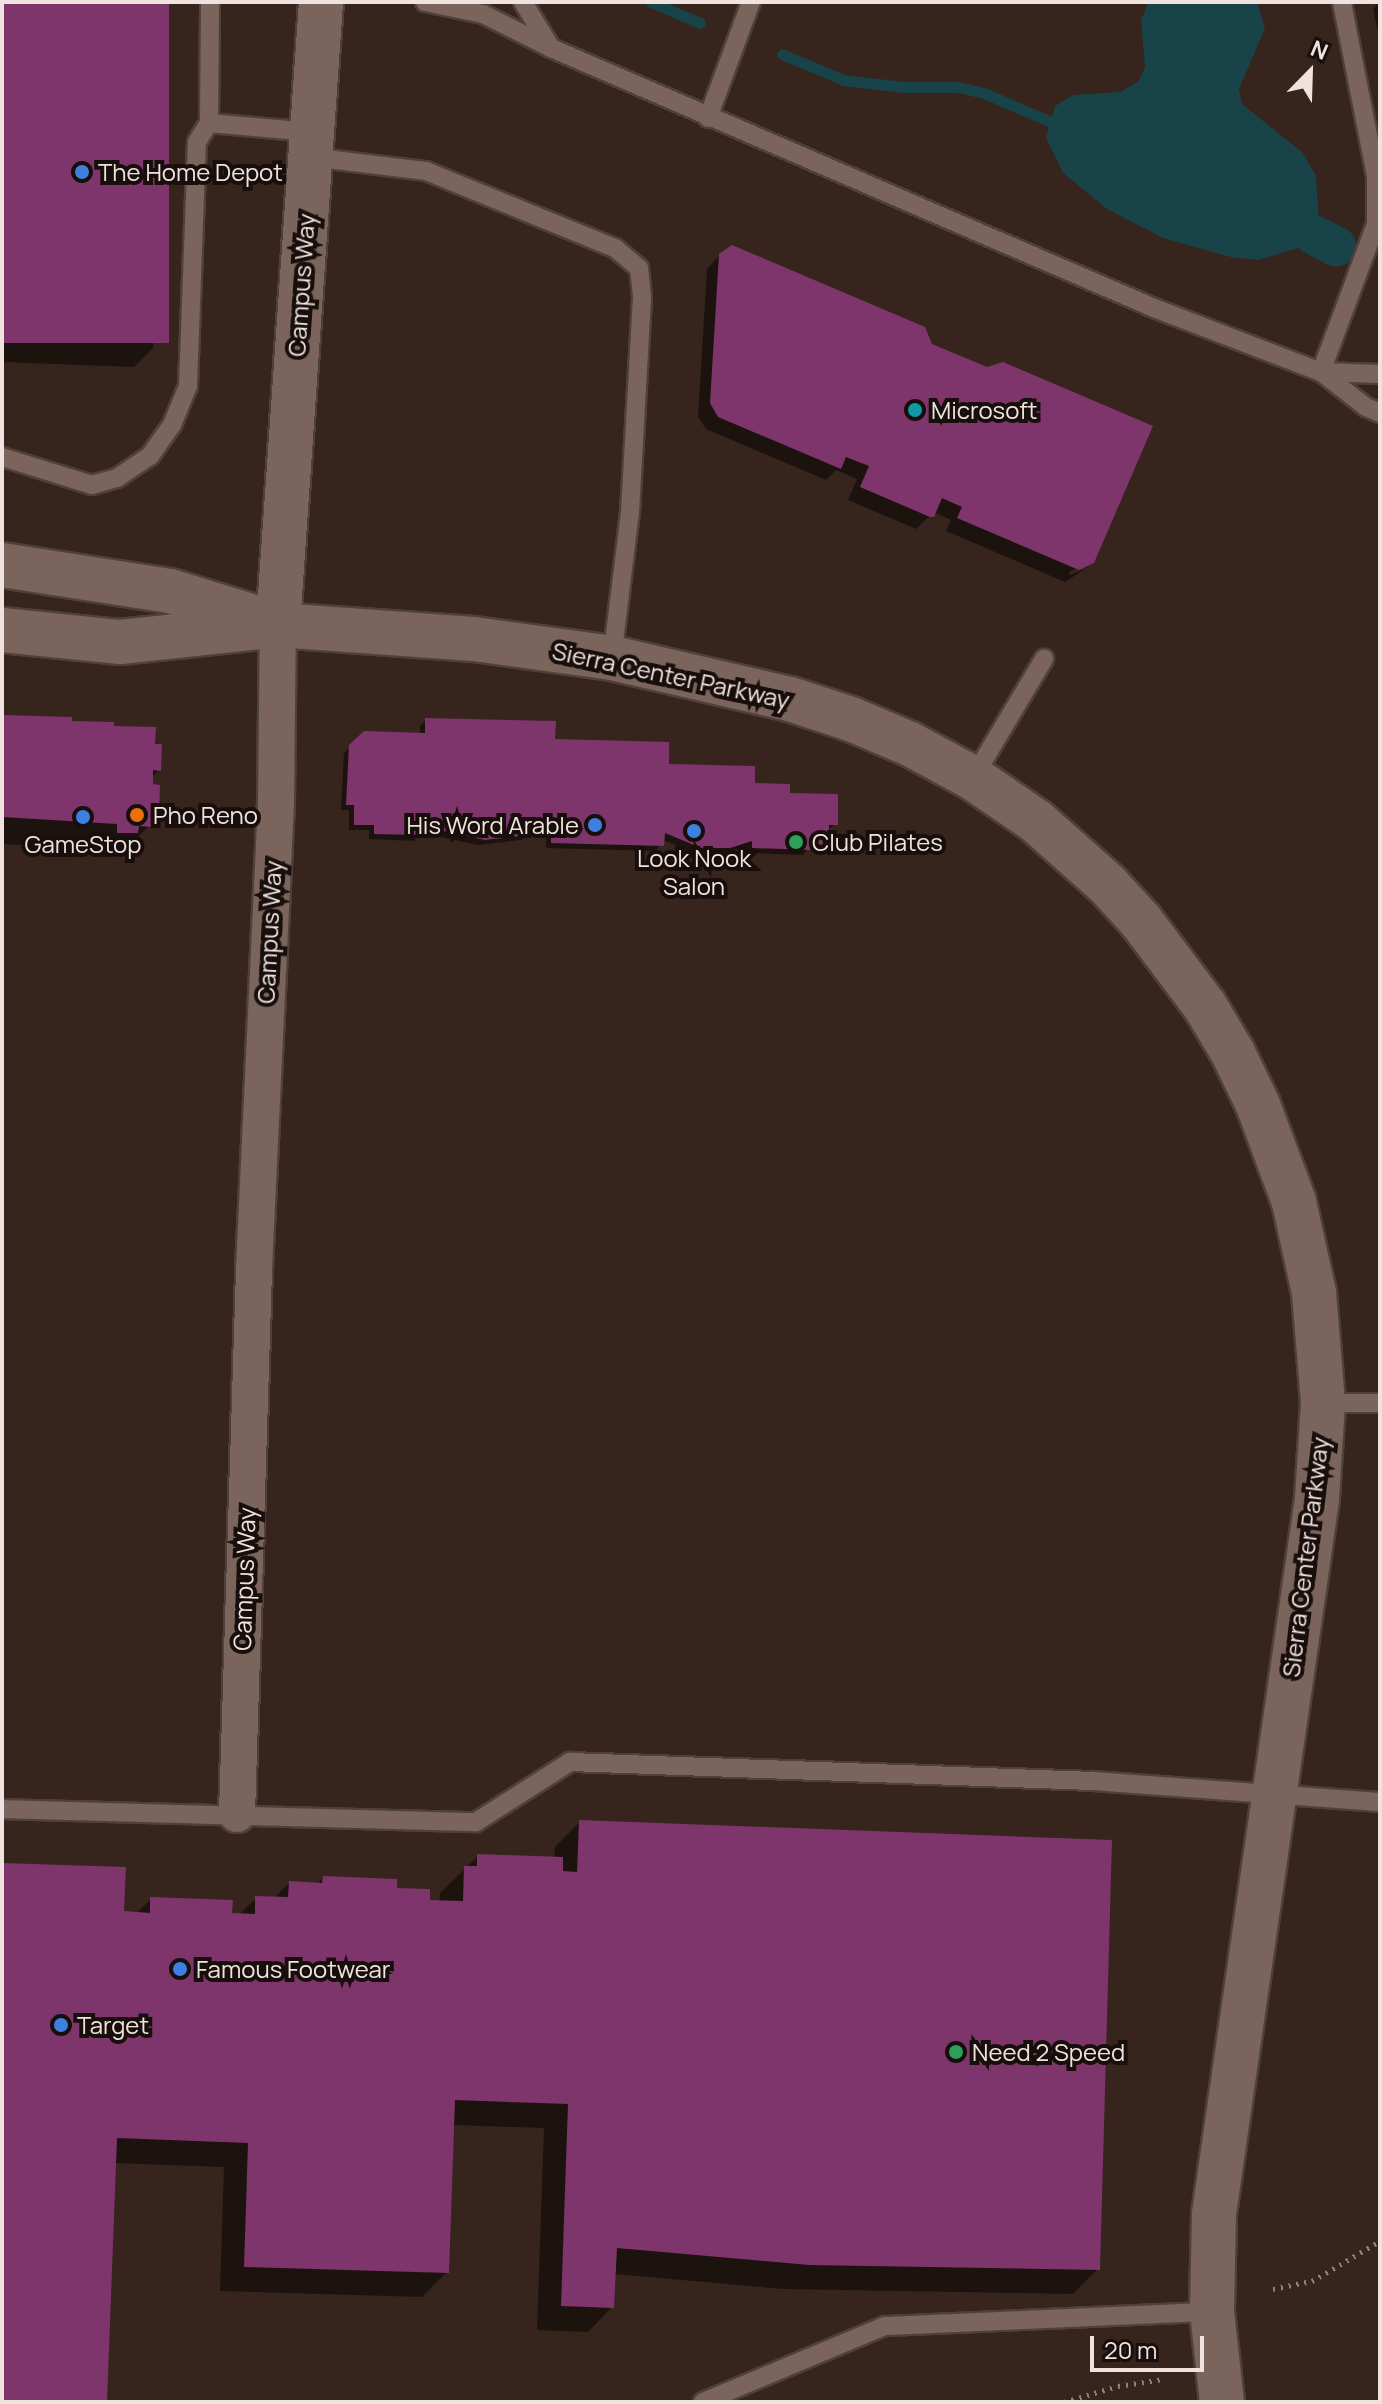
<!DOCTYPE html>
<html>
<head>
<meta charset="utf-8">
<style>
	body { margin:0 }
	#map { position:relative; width:1382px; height:2404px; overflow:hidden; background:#36241d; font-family:Manrope,sans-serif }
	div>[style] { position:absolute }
	.water>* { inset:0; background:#174349 }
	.shadow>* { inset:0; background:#0007 }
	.stream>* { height:11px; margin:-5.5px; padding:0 5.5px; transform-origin:5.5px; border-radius:5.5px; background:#174349 }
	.canal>* { height:40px; margin:-20px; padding:0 20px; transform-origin:20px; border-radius:20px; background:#174349 }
	.building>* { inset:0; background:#7d356c; transform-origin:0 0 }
	.path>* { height:5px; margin-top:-2.5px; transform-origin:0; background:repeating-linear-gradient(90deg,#90807b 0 2px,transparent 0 8px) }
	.roads { filter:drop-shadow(2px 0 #50403b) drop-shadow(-2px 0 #50403b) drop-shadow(0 2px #50403b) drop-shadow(0 -2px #50403b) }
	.service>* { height:18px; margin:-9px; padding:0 9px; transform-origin:9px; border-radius:9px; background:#7a645c }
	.minor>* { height:36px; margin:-18px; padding:0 18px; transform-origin:18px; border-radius:18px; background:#7a645c }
	.tertiary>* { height:44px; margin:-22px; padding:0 22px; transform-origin:22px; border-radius:22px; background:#7a645c }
	.dots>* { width:22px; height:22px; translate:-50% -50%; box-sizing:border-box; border:4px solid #180f0c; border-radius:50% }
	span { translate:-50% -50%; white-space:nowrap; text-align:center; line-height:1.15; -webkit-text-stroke:8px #180f0c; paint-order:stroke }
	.poi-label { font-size:24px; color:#f0e3df }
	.left { translate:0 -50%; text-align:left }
	.right { translate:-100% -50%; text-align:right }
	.street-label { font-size:24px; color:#f0e3df }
	.frame { position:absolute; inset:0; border:4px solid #f0e3df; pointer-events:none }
	.north { position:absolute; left:1270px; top:32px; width:80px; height:80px; -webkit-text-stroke:6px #180f0c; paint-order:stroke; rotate:23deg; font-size:22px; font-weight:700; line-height:32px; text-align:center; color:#f0e3df }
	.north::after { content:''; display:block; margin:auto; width:28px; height:36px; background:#f0e3df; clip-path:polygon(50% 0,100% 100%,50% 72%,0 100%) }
	.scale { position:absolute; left:1090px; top:2336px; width:114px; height:36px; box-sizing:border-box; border:4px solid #f0e3df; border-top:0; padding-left:10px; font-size:24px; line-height:28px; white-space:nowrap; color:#f0e3df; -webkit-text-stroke:6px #180f0c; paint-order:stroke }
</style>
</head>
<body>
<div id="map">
	<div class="water">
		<i style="clip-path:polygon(1149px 2px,1257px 2px,1265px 28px,1239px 89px,1242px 104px,1303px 153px,1316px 176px,1319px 222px,1309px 245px,1258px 260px,1231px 257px,1163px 238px,1107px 209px,1063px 173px,1046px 138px,1055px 106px,1073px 95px,1120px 92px,1138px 82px,1145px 67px,1141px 20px)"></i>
	</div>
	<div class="shadow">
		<i style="clip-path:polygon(2px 2px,167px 2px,153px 348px,134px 367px,2px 362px)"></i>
		<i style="clip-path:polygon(1380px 2px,1380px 41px,1373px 9px)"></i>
		<i style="clip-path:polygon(720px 255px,931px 345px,1092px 562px,1086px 568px,1086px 564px,1069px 572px,1070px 575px,1085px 569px,1065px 582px,946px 531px,951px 520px,934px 512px,916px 529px,848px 500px,857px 479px,836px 470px,826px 480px,706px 429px,698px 417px,707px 269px)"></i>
		<i style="clip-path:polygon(2px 717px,112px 728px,153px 746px,159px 770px,151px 778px,157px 818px,124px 851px,118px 850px,112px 857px,93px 857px,93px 849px,2px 844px)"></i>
		<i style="clip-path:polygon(426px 720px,553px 741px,753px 785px,788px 795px,836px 824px,827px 830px,827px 844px,821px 850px,808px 849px,803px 855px,747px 853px,747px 846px,723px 853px,695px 853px,663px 840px,656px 851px,546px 848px,546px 828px,521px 840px,478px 845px,436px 836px,419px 828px,419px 835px,414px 841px,369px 839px,369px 830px,349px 830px,349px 810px,341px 810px,344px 753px,365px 733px,420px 735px,420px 726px)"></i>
		<i style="clip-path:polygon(580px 1822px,1098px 2269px,1073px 2294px,783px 2289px,614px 2274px,612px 2307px,588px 2332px,537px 2330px,544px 2128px,452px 2125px,447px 2272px,422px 2297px,220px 2291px,224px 2167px,114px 2163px,105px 2402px,2px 2402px,2px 1865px,122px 1913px,136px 1914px,151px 1899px,239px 1915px,256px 1898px,274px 1898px,289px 1883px,317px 1885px,323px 1878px,395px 1890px,428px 1902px,439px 1903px,440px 1893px,478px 1856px,554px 1859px,555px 1847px)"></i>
	</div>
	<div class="stream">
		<i style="left:651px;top:2px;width:53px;rotate:23.2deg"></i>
		<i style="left:782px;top:54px;width:67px;rotate:22.8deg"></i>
		<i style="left:844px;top:80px;width:60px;rotate:6.7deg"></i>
		<i style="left:904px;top:87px;width:54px"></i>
		<i style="left:958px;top:87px;width:27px;rotate:13deg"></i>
		<i style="left:984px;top:93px;width:73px;rotate:23.4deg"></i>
	</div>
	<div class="canal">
		<i style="left:1314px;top:235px;width:25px;rotate:27deg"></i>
	</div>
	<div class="building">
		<i style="left:2px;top:2px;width:167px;height:341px"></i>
		<i style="clip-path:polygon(732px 245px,925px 327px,932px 344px,987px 367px,1003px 362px,1153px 426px,1094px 563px,1079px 570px,957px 518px,962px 507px,942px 498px,934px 517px,930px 517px,860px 487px,869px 466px,846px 457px,841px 469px,718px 417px,710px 403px,719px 254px)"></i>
		<i style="clip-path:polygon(2px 715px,72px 717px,72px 721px,114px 722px,114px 726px,156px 727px,155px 744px,162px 744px,161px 771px,153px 770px,153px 784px,160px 785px,159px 819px,151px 818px,151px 827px,139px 826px,138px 833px,117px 833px,117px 824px,2px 817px)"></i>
		<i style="clip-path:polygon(425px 718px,556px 721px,555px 739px,669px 742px,669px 764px,755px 766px,755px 783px,790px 784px,790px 793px,838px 794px,838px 825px,829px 825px,829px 845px,810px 844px,811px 850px,752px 848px,752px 841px,730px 848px,701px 848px,665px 833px,664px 846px,551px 843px,551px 824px,529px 835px,485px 840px,443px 831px,420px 820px,421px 835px,374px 834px,374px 825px,354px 825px,354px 805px,346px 805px,349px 745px,364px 731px,425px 733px)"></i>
		<i style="clip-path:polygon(579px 1820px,1112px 1840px,1100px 2270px,809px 2265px,617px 2248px,614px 2308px,561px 2306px,568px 2104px,455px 2100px,449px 2273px,244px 2267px,248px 2143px,117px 2138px,107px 2402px,2px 2402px,2px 1863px,126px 1867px,124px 1911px,150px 1913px,150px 1897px,233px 1900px,232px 1913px,255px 1914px,255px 1896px,288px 1897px,289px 1881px,322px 1883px,323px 1876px,397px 1879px,397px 1888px,430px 1889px,430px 1900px,463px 1901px,464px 1866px,477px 1866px,477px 1854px,563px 1857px,563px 1871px,577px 1872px)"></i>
	</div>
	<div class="path">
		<i style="left:1273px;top:2289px;width:40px;rotate:-12deg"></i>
		<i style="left:1312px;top:2281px;width:79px;rotate:-30.5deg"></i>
		<i style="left:1064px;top:2402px;width:56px;rotate:-16.5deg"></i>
		<i style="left:1118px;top:2386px;width:46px;rotate:-8.8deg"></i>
	</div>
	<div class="roads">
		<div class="service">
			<i style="left:425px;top:2px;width:59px;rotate:11.7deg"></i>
			<i style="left:483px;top:14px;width:76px;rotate:26.6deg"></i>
			<i style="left:551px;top:48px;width:54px;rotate:-121.3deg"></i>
			<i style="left:551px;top:48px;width:657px;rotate:23.32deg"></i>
			<i style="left:1154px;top:308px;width:179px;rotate:21deg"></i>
			<i style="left:1321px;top:372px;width:57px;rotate:37.9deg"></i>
			<i style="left:1366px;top:407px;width:15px;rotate:23deg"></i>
			<i style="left:708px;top:118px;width:124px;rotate:-69.7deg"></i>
			<i style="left:209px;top:123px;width:121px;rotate:-89.5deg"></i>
			<i style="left:310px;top:157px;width:117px;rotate:6.9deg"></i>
			<i style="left:426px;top:171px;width:204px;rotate:22.2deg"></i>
			<i style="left:615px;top:248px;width:31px;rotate:40deg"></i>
			<i style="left:639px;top:268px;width:30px;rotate:84deg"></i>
			<i style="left:642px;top:298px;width:214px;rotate:93.2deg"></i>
			<i style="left:630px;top:512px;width:147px;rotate:97deg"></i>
			<i style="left:1321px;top:372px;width:158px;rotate:-69.6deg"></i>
			<i style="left:1376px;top:224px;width:48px;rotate:-90deg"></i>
			<i style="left:1376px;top:176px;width:177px;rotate:-101.1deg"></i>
			<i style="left:1321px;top:372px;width:59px;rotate:1.9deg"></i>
			<i style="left:2px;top:457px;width:94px;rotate:17.3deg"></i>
			<i style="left:92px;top:485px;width:26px;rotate:-16deg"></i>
			<i style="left:117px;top:478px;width:40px;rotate:-34deg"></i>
			<i style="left:150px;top:456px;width:38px;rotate:-55deg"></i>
			<i style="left:172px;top:425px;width:42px;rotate:-67.7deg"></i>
			<i style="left:188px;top:386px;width:244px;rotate:-87.9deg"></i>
			<i style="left:197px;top:142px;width:22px;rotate:-58deg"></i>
			<i style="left:209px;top:123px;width:102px;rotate:5deg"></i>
			<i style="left:973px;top:778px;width:139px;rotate:-59.2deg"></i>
			<i style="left:1323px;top:1403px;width:57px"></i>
			<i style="left:2px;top:1809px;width:474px;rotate:1.6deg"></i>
			<i style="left:476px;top:1822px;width:112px;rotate:-32.6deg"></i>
			<i style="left:570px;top:1762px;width:522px;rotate:2.08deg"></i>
			<i style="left:1092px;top:1781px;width:289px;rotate:4.2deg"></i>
			<i style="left:703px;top:2402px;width:197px;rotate:-22.7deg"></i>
			<i style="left:885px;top:2326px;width:327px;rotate:-2.5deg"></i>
		</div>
		<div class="minor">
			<i style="left:237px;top:1814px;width:545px;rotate:-88.21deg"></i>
			<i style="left:254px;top:1269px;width:467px;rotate:-87.3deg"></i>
			<i style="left:276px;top:803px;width:178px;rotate:-89.4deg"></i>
		</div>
		<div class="tertiary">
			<i style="left:2px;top:565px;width:170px;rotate:8.8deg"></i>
			<i style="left:170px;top:591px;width:95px;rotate:17.1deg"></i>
			<i style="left:278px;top:625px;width:624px;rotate:-86.05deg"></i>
			<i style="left:2px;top:630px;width:119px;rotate:5.8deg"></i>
			<i style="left:120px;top:642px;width:159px;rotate:-6.1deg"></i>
			<i style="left:278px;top:625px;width:196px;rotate:4.1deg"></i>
			<i style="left:474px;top:639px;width:139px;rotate:7.8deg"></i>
			<i style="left:612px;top:658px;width:183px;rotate:13deg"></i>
			<i style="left:790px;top:699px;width:64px;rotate:18.2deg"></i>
			<i style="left:851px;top:719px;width:64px;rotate:23deg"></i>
			<i style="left:910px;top:744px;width:72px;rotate:28.4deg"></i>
			<i style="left:973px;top:778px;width:76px;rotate:34.3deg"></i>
			<i style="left:1036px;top:821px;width:96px;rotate:41.6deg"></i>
			<i style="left:1108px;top:885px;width:49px;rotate:47.5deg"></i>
			<i style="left:1141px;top:921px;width:106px;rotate:53deg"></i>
			<i style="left:1205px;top:1006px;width:55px;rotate:59.2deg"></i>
			<i style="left:1233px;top:1053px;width:58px;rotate:64.3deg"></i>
			<i style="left:1258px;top:1105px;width:103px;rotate:69.6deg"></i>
			<i style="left:1294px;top:1202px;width:93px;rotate:77.6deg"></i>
			<i style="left:1314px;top:1293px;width:110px;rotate:85.3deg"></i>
			<i style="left:1323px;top:1403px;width:96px;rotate:93.6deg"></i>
			<i style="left:1317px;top:1499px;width:722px;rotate:98.2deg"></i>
			<i style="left:1214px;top:2214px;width:98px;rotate:91.2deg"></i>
			<i style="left:1212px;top:2312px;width:91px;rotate:83.7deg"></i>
		</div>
	</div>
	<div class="dots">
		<i style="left:82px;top:172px;background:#3f7fe0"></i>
		<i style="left:915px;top:410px;background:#0f9aa8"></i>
		<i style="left:137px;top:815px;background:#e8710a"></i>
		<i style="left:83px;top:817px;background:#3f7fe0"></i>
		<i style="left:595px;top:825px;background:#3f7fe0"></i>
		<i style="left:694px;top:831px;background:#3f7fe0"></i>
		<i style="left:796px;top:842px;background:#2e9e5b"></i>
		<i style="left:180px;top:1969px;background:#3f7fe0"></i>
		<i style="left:61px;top:2025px;background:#3f7fe0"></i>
		<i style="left:956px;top:2052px;background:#2e9e5b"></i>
	</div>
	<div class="poi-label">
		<span class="left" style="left:98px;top:172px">The Home Depot</span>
		<span class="left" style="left:931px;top:410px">Microsoft</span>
		<span class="left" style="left:153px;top:815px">Pho Reno</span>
		<span class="right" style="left:579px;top:825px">His Word Arable</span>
		<span class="left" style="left:812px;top:842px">Club Pilates</span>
		<span style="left:83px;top:844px">GameStop</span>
		<span style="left:694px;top:872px">Look Nook<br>Salon</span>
		<span class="left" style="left:196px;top:1969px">Famous Footwear</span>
		<span class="left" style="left:77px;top:2025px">Target</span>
		<span class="left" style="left:972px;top:2052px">Need 2 Speed</span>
	</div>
	<div class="street-label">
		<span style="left:301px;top:285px;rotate:-86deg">Campus Way</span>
		<span style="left:671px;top:675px;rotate:12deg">Sierra Center Parkway</span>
		<span style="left:269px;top:932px;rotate:-87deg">Campus Way</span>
		<span style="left:1305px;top:1557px;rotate:-83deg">Sierra Center Parkway</span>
		<span style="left:244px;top:1579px;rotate:-88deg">Campus Way</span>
	</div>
	<div class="frame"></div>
	<div class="north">N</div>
	<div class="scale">20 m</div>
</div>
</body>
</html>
